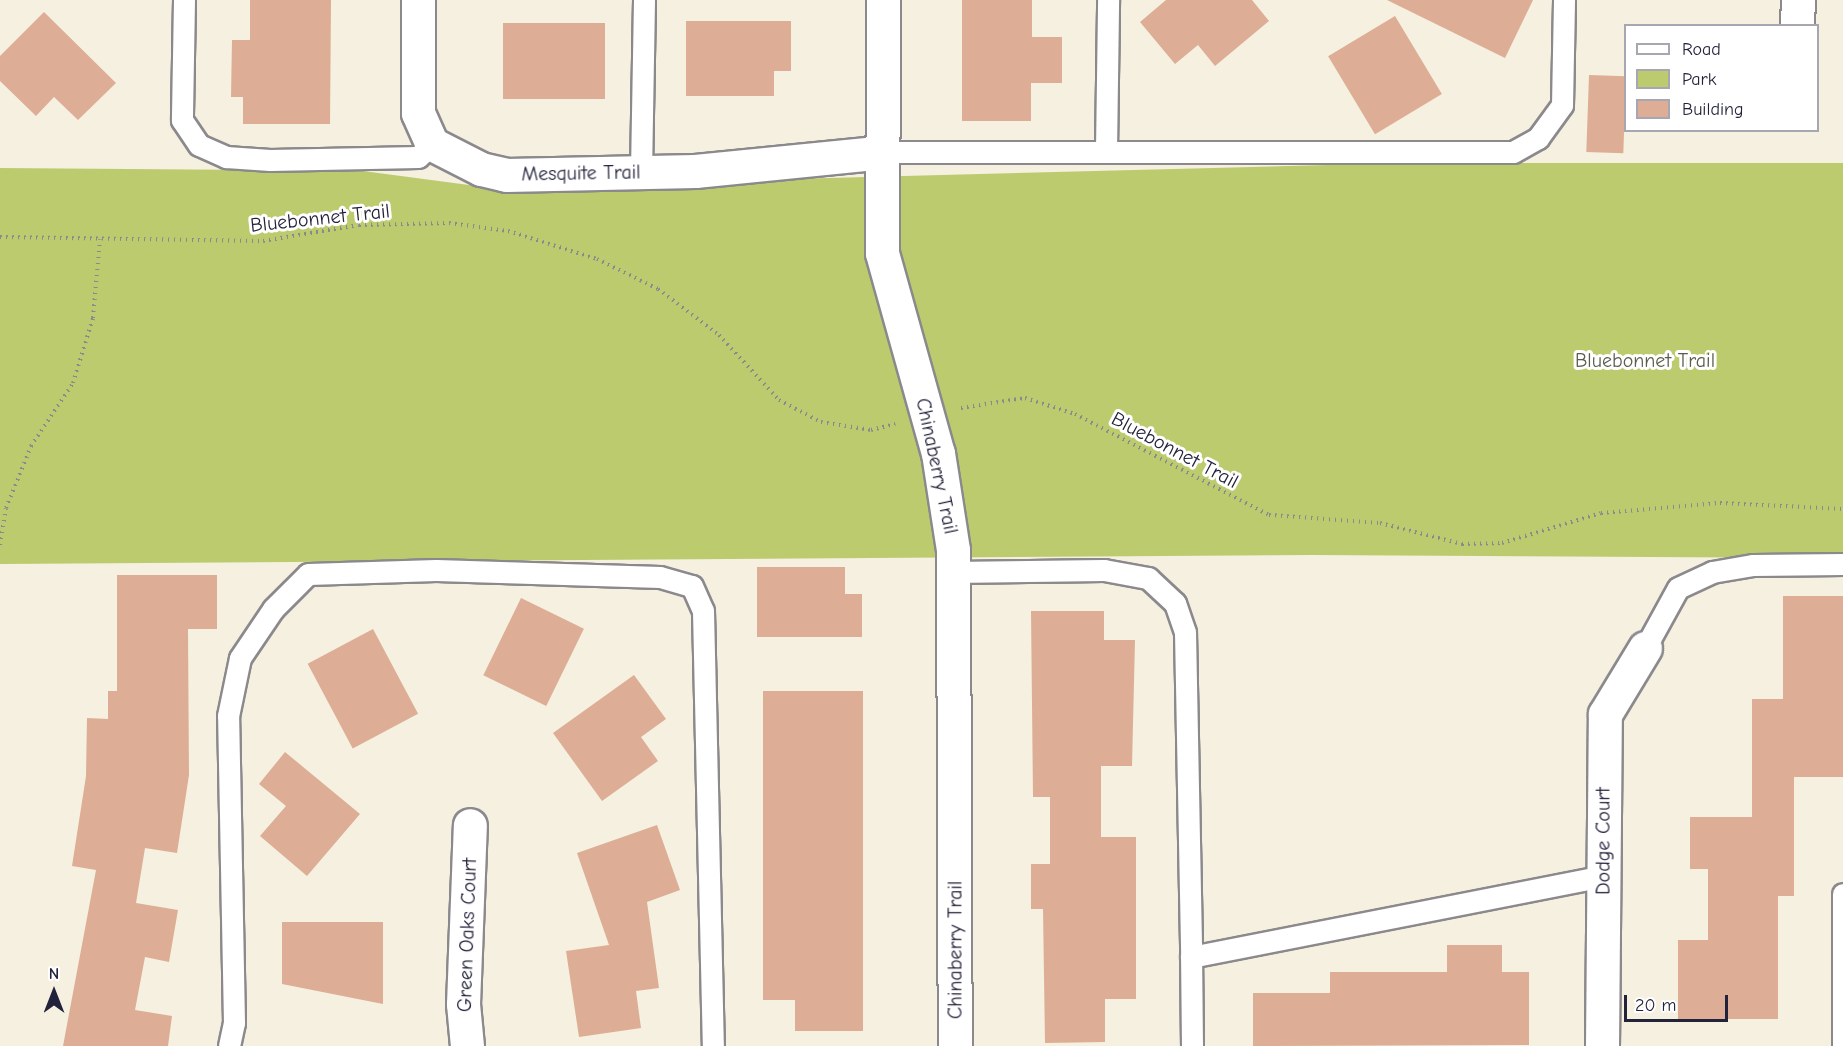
<!DOCTYPE html>
<html>
<head>
<meta charset="utf-8">
<style>
	body { margin:0 }
	#map { position:relative; width:1843px; height:1046px; overflow:hidden; background:#f5f0df; font-family:"Comic Neue",sans-serif }
	div>[style] { position:absolute }
	.green>* { inset:0; background:#bccb6d }
	.building>* { inset:0; background:#ddae95; transform-origin:0 0 }
	.path>* { height:4px; margin-top:-2px; transform-origin:0; background:repeating-linear-gradient(90deg,#8c898d 0 1.5px,transparent 0 6px) }
	.roads { filter:drop-shadow(2px 0 #8c898d) drop-shadow(-2px 0 #8c898d) drop-shadow(0 2px #8c898d) drop-shadow(0 -2px #8c898d) }
	.lane>* { height:21px; margin:-10.5px; padding:0 10.5px; transform-origin:10.5px; border-radius:10.5px; background:#fff }
	.street>* { height:33px; margin:-16.5px; padding:0 16.5px; transform-origin:16.5px; border-radius:16.5px; background:#fff }
	span { translate:-50% -50%; white-space:nowrap; text-align:center; line-height:1.15; -webkit-text-stroke:6px #fff; paint-order:stroke }
	.street-label { font-size:20px; color:#22223b }
	.park-label { font-size:20px; color:#585d4c }
	.legend { position:absolute; left:1624px; top:24px; width:195px; height:108px; box-sizing:border-box; background:#fff; border:2px solid #a7a7b1; margin:0; padding:8px 10px; list-style:none; font-size:18px; color:#22223b }
	.legend li { display:flex; align-items:center; gap:12px; height:30px }
	.legend b { width:30px; border:2px solid #a7a7b1 }
	.north { position:absolute; left:24px; top:962px; width:60px; height:60px; -webkit-text-stroke:4px #fff; paint-order:stroke; rotate:0deg; font-size:16px; font-weight:700; line-height:24px; text-align:center; color:#22223b }
	.north::after { content:''; display:block; margin:auto; width:21px; height:27px; background:#22223b; clip-path:polygon(50% 0,100% 100%,50% 72%,0 100%) }
	.scale { position:absolute; left:1624px; top:995px; width:104px; height:27px; box-sizing:border-box; border:3px solid #22223b; border-top:0; padding-left:8px; font-size:18px; line-height:21px; white-space:nowrap; color:#22223b; -webkit-text-stroke:4px #fff; paint-order:stroke }
</style>
</head>
<body>
<div id="map">
	<div class="green">
		<i style="clip-path:polygon(1402px 163px,1843px 163px,1843px 558px,1312px 555px,0 564px,0 168px,363px 171px,484px 187px)"></i>
	</div>
	<div class="building">
		<i style="clip-path:polygon(250px 0,331px 0,330px 124px,243px 124px,243px 97px,231px 97px,232px 40px,250px 40px)"></i>
		<i style="clip-path:polygon(962px 0,1032px 0,1032px 37px,1062px 37px,1062px 83px,1031px 83px,1031px 121px,962px 121px)"></i>
		<i style="clip-path:polygon(1166px 0,1252px 0,1269px 21px,1215px 66px,1198px 45px,1175px 64px,1140px 22px)"></i>
		<i style="clip-path:polygon(1387px 0,1533px 0,1505px 58px)"></i>
		<i style="clip-path:polygon(44px 12px,116px 83px,78px 120px,54px 97px,36px 116px,0 81px,0 56px)"></i>
		<i style="left:1395px;top:16px;width:91px;height:78px;rotate:59deg"></i>
		<i style="clip-path:polygon(686px 21px,791px 21px,791px 71px,774px 71px,774px 96px,686px 96px)"></i>
		<i style="left:503px;top:23px;width:102px;height:76px"></i>
		<i style="left:1589px;top:75px;width:37px;height:77px;rotate:2deg"></i>
		<i style="clip-path:polygon(757px 567px,845px 567px,845px 594px,862px 594px,862px 637px,757px 637px)"></i>
		<i style="clip-path:polygon(117px 575px,217px 575px,217px 629px,188px 629px,189px 775px,177px 853px,145px 848px,136px 903px,178px 910px,169px 962px,145px 957px,135px 1010px,172px 1016px,168px 1046px,63px 1046px,96px 870px,72px 866px,86px 776px,87px 718px,108px 719px,108px 691px,117px 691px)"></i>
		<i style="clip-path:polygon(1783px 596px,1843px 596px,1843px 777px,1794px 777px,1794px 896px,1778px 896px,1778px 1019px,1678px 1019px,1678px 940px,1708px 940px,1708px 869px,1690px 869px,1690px 817px,1752px 817px,1752px 699px,1783px 699px)"></i>
		<i style="left:521px;top:598px;width:70px;height:86px;rotate:26deg"></i>
		<i style="clip-path:polygon(1031px 611px,1104px 611px,1104px 640px,1135px 640px,1132px 766px,1101px 766px,1101px 837px,1136px 837px,1136px 999px,1105px 999px,1105px 1042px,1045px 1043px,1043px 909px,1031px 909px,1031px 864px,1050px 864px,1050px 797px,1033px 797px)"></i>
		<i style="left:373px;top:629px;width:96px;height:74px;rotate:62deg"></i>
		<i style="clip-path:polygon(634px 675px,666px 719px,641px 737px,658px 761px,602px 801px,553px 733px)"></i>
		<i style="clip-path:polygon(763px 691px,863px 691px,863px 1031px,795px 1031px,795px 1000px,763px 1000px)"></i>
		<i style="clip-path:polygon(285px 752px,360px 814px,307px 876px,260px 836px,286px 806px,259px 784px)"></i>
		<i style="clip-path:polygon(657px 825px,680px 890px,647px 902px,659px 988px,636px 991px,641px 1028px,579px 1037px,566px 951px,609px 945px,577px 853px)"></i>
		<i style="clip-path:polygon(282px 922px,383px 922px,383px 1004px,282px 984px)"></i>
		<i style="clip-path:polygon(1447px 945px,1502px 945px,1502px 972px,1529px 972px,1529px 1045px,1253px 1046px,1253px 993px,1330px 993px,1330px 972px,1447px 972px)"></i>
	</div>
	<div class="path">
		<i style="left:0;top:237px;width:263px;rotate:0.9deg"></i>
		<i style="left:263px;top:241px;width:97px;rotate:-9.5deg"></i>
		<i style="left:359px;top:225px;width:90px;rotate:-1.3deg"></i>
		<i style="left:449px;top:223px;width:60px;rotate:7.7deg"></i>
		<i style="left:508px;top:231px;width:93px;rotate:17.5deg"></i>
		<i style="left:597px;top:259px;width:68px;rotate:26.2deg"></i>
		<i style="left:658px;top:289px;width:76px;rotate:37deg"></i>
		<i style="left:719px;top:335px;width:88px;rotate:47.3deg"></i>
		<i style="left:779px;top:400px;width:47px;rotate:27.6deg"></i>
		<i style="left:821px;top:422px;width:51px;rotate:9.1deg"></i>
		<i style="left:871px;top:430px;width:25px;rotate:-14deg"></i>
		<i style="left:961px;top:408px;width:65px;rotate:-8.9deg"></i>
		<i style="left:1025px;top:398px;width:52px;rotate:17.7deg"></i>
		<i style="left:1075px;top:414px;width:219px;rotate:27.5deg"></i>
		<i style="left:1269px;top:515px;width:111px;rotate:4.1deg"></i>
		<i style="left:1380px;top:523px;width:85px;rotate:14.4deg"></i>
		<i style="left:1462px;top:544px;width:40px;rotate:-1.4deg"></i>
		<i style="left:1502px;top:543px;width:103px;rotate:-16.9deg"></i>
		<i style="left:1601px;top:513px;width:119px;rotate:-4.8deg"></i>
		<i style="left:1720px;top:503px;width:123px;rotate:2.8deg"></i>
		<i style="left:0;top:545px;width:37px;rotate:-81deg"></i>
		<i style="left:6px;top:508px;width:67px;rotate:-68deg"></i>
		<i style="left:31px;top:446px;width:76px;rotate:-56.3deg"></i>
		<i style="left:73px;top:383px;width:68px;rotate:-72.9deg"></i>
		<i style="left:93px;top:318px;width:79px;rotate:-84.9deg"></i>
	</div>
	<div class="roads">
		<div class="lane">
			<i style="left:184px;top:0;width:120px;rotate:91deg"></i>
			<i style="left:182px;top:120px;width:30px;rotate:56deg"></i>
			<i style="left:199px;top:145px;width:30px;rotate:24deg"></i>
			<i style="left:226px;top:157px;width:44px;rotate:3.9deg"></i>
			<i style="left:270px;top:160px;width:148px;rotate:-1.2deg"></i>
			<i style="left:418px;top:157px;width:19px;rotate:-43deg"></i>
			<i style="left:1106px;top:151px;width:151px;rotate:-89.2deg"></i>
			<i style="left:884px;top:152px;width:629px"></i>
			<i style="left:1513px;top:152px;width:29px;rotate:-29deg"></i>
			<i style="left:1538px;top:138px;width:41px;rotate:-54deg"></i>
			<i style="left:1562px;top:105px;width:105px;rotate:-88.9deg"></i>
			<i style="left:641px;top:172px;width:172px;rotate:-89deg"></i>
			<i style="left:952px;top:572px;width:152px;rotate:-0.8deg"></i>
			<i style="left:1104px;top:570px;width:45px;rotate:10.3deg"></i>
			<i style="left:1148px;top:578px;width:37px;rotate:43deg"></i>
			<i style="left:1175px;top:603px;width:31px;rotate:71deg"></i>
			<i style="left:1185px;top:632px;width:325px;rotate:88.9deg"></i>
			<i style="left:1645px;top:648px;width:68px;rotate:-61.2deg"></i>
			<i style="left:1678px;top:588px;width:38px;rotate:-25deg"></i>
			<i style="left:1712px;top:572px;width:42px;rotate:-9.7deg"></i>
			<i style="left:1753px;top:565px;width:90px;rotate:-0.6deg"></i>
			<i style="left:229px;top:1046px;width:24px;rotate:-78deg"></i>
			<i style="left:234px;top:1023px;width:307px;rotate:-91.1deg"></i>
			<i style="left:228px;top:716px;width:59px;rotate:-78.3deg"></i>
			<i style="left:240px;top:658px;width:59px;rotate:-56deg"></i>
			<i style="left:273px;top:609px;width:49px;rotate:-45deg"></i>
			<i style="left:308px;top:574px;width:128px;rotate:-1.8deg"></i>
			<i style="left:436px;top:570px;width:224px;rotate:1.8deg"></i>
			<i style="left:660px;top:577px;width:33px;rotate:16deg"></i>
			<i style="left:692px;top:586px;width:27px;rotate:66deg"></i>
			<i style="left:703px;top:611px;width:435px;rotate:88.7deg"></i>
			<i style="left:1192px;top:1046px;width:89px;rotate:-90.6deg"></i>
			<i style="left:1191px;top:957px;width:419px;rotate:-11.1deg"></i>
			<i style="left:1843px;top:1046px;width:152px;rotate:-90deg"></i>
		</div>
		<div class="street">
			<i style="left:418px;top:0;width:113px;rotate:90deg"></i>
			<i style="left:418px;top:113px;width:34px;rotate:66deg"></i>
			<i style="left:432px;top:144px;width:55px;rotate:27deg"></i>
			<i style="left:481px;top:169px;width:26px;rotate:13deg"></i>
			<i style="left:506px;top:175px;width:189px;rotate:-1.2deg"></i>
			<i style="left:695px;top:171px;width:190px;rotate:-5.7deg"></i>
			<i style="left:883px;top:0;width:253px;rotate:90.2deg"></i>
			<i style="left:882px;top:253px;width:208px;rotate:74.4deg"></i>
			<i style="left:938px;top:453px;width:98px;rotate:81.2deg"></i>
			<i style="left:953px;top:550px;width:496px;rotate:89.8deg"></i>
			<i style="left:1797px;top:26px;width:26px;rotate:-88deg"></i>
			<i style="left:467px;top:1046px;width:42px;rotate:-95.4deg"></i>
			<i style="left:463px;top:1004px;width:179px;rotate:-87.8deg"></i>
			<i style="left:1602px;top:1046px;width:332px;rotate:-89.5deg"></i>
			<i style="left:1605px;top:714px;width:77px;rotate:-58.8deg"></i>
		</div>
	</div>
	<div class="street-label">
		<span style="left:581px;top:173px;rotate:-1deg">Mesquite Trail</span>
		<span style="left:320px;top:218px;rotate:-6deg">Bluebonnet Trail</span>
		<span style="left:1175px;top:450px;rotate:28deg">Bluebonnet Trail</span>
		<span style="left:937px;top:466px;rotate:78deg">Chinaberry Trail</span>
		<span style="left:1603px;top:841px;rotate:-90deg">Dodge Court</span>
		<span style="left:467px;top:935px;rotate:-88deg">Green Oaks Court</span>
		<span style="left:955px;top:950px;rotate:-90deg">Chinaberry Trail</span>
	</div>
	<div class="park-label">
		<span style="left:1645px;top:360px">Bluebonnet Trail</span>
	</div>
	<ul class="legend">
	<li><b style="height:8px;background:#fff"></b>Road</li>
	<li><b style="height:16px;background:#bccb6d"></b>Park</li>
	<li><b style="height:16px;background:#ddae95"></b>Building</li>
	</ul>
	<div class="north">N</div>
	<div class="scale">20 m</div>
</div>
</body>
</html>
